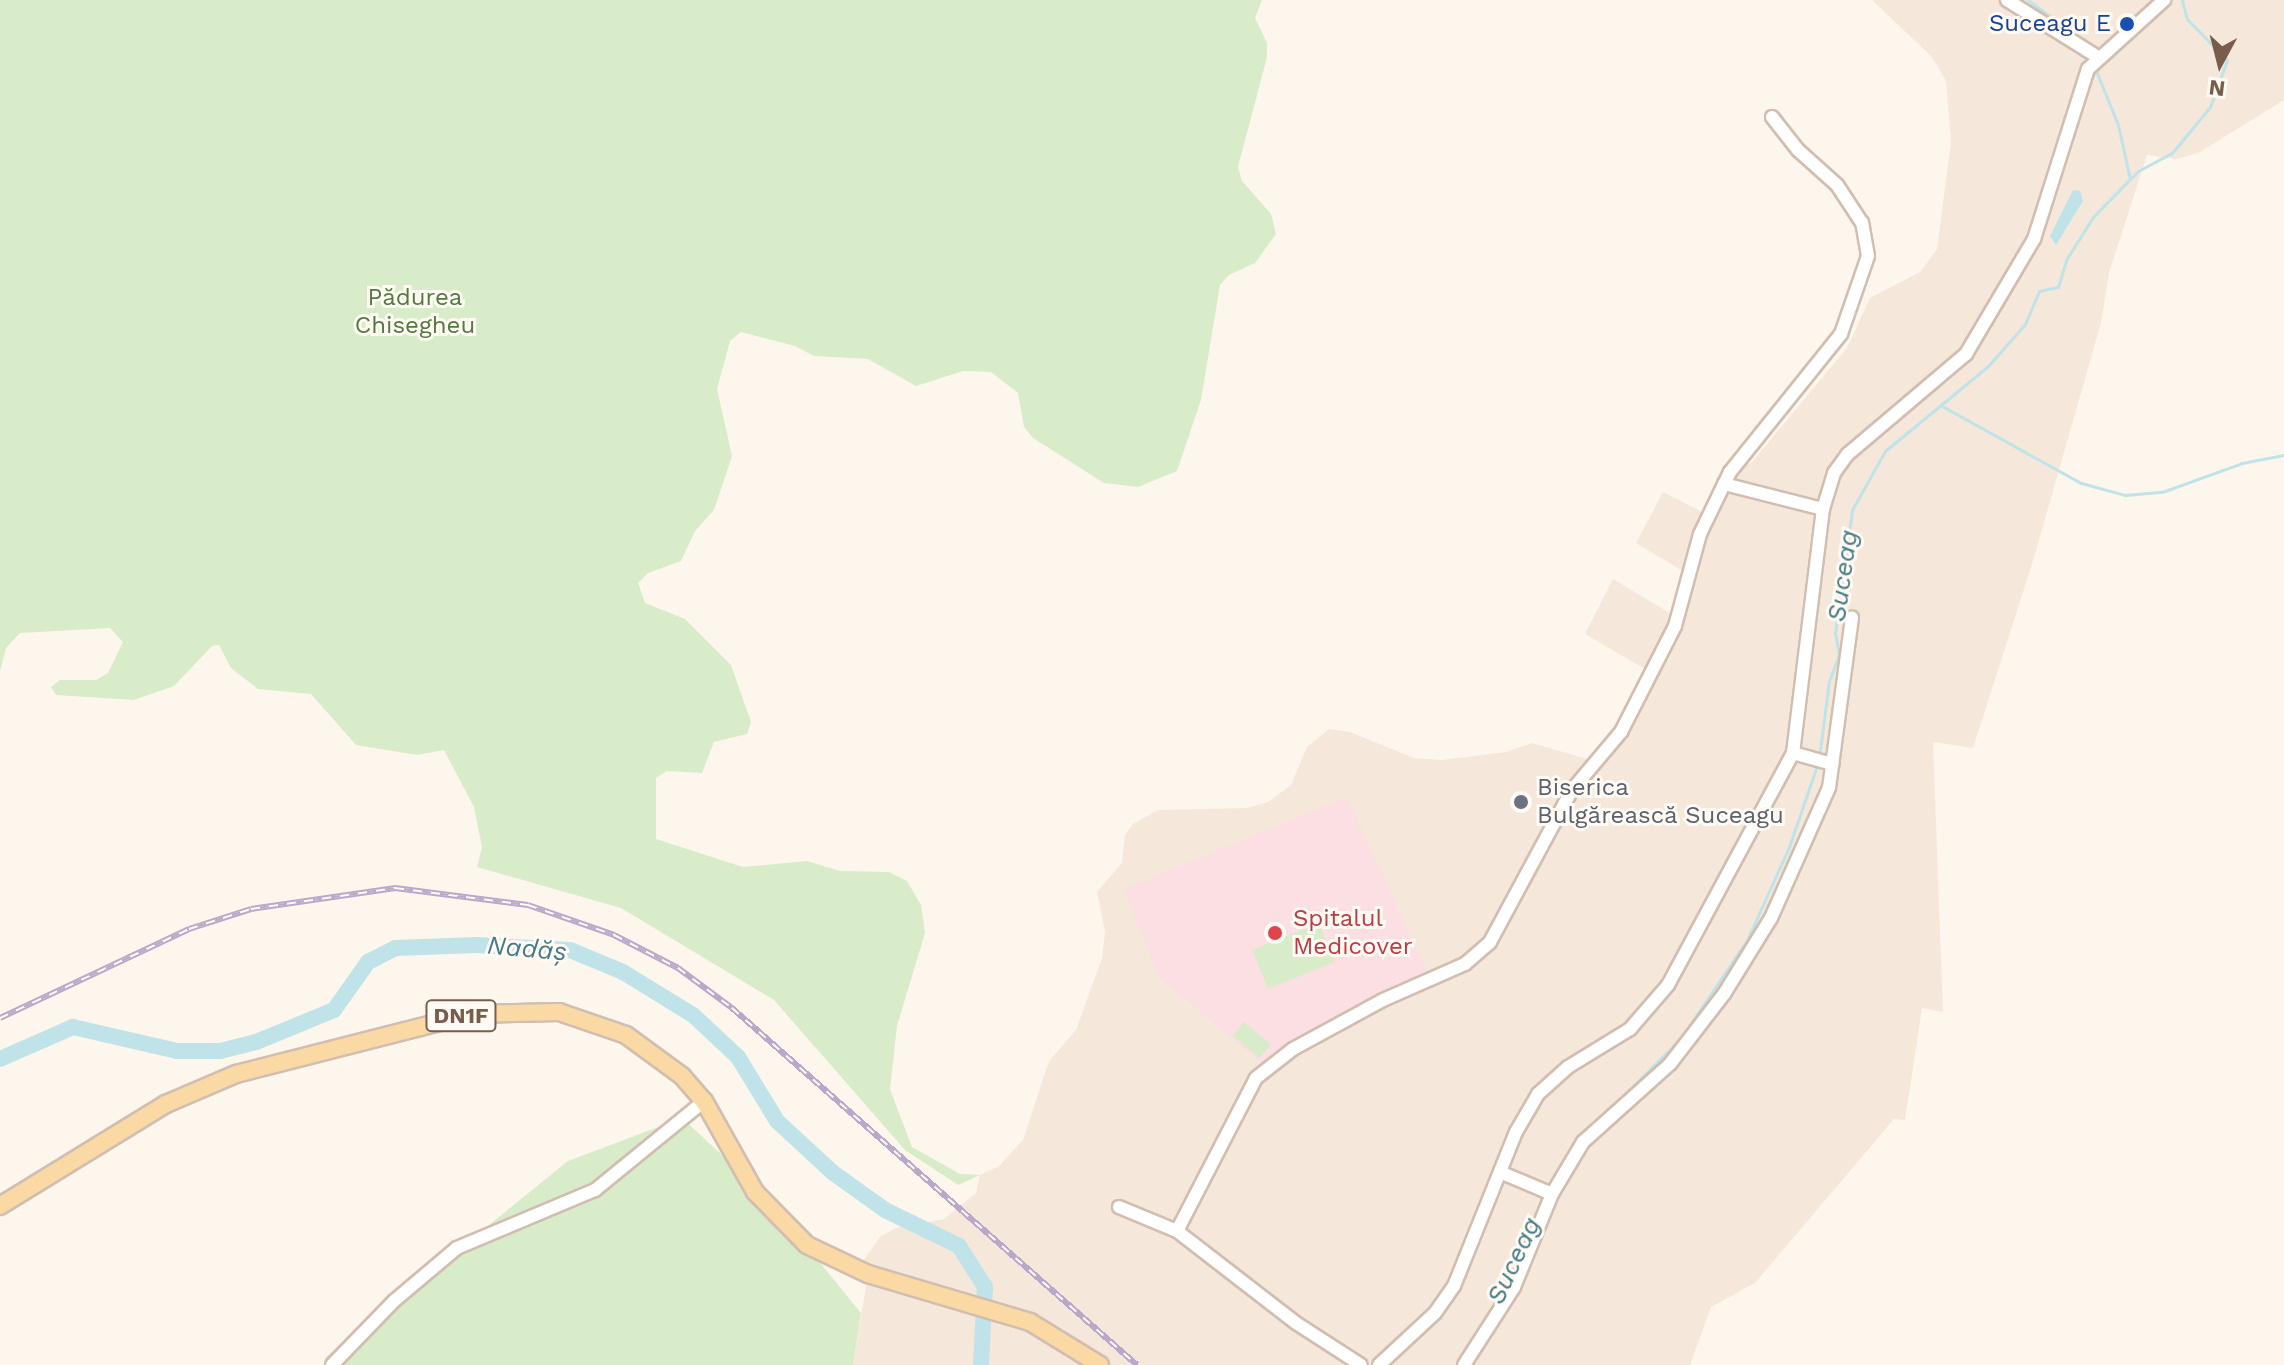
<!DOCTYPE html>
<html>
<head>
<meta charset="utf-8">
<style>
	body { margin:0 }
	#map { position:relative; width:2284px; height:1365px; overflow:hidden; background:#fdf6ec; font-family:"Work Sans",sans-serif }
	div>[style] { position:absolute }
	.residential>* { inset:0; background:#f5e8da }
	.medical>* { inset:0; background:#fbdfe3 }
	.green>* { inset:0; background:#d8ecc9; transform-origin:0 0 }
	.water>* { inset:0; background:#bfe3e8 }
	.stream>* { height:3px; margin:-1.5px; padding:0 1.5px; transform-origin:1.5px; border-radius:1.5px; background:#bfe3e8 }
	.river>* { height:16px; margin:-8px; padding:0 8px; transform-origin:8px; border-radius:8px; background:#bfe3e8 }
	.roads { filter:drop-shadow(2px 0 #d1beb0) drop-shadow(-2px 0 #d1beb0) drop-shadow(0 2px #d1beb0) drop-shadow(0 -2px #d1beb0) }
	.minor>* { height:12px; margin:-6px; padding:0 6px; transform-origin:6px; border-radius:6px; background:#fff }
	.major>* { height:16px; margin:-8px; padding:0 8px; transform-origin:8px; border-radius:8px; background:#fbd9a5 }
	.rail>* { height:6px; margin-top:-3px; transform-origin:0; background:repeating-linear-gradient(90deg,#fffaf3 0 9px,#b9a8c9 0 18px); box-sizing:border-box; border-block:2px solid #b9a8c9 }
	.dots>* { width:22px; height:22px; translate:-50% -50%; box-sizing:border-box; border:4px solid #fffaf3; border-radius:50% }
	span { translate:-50% -50%; white-space:nowrap; text-align:center; line-height:1.15; -webkit-text-stroke:6px #fffaf3; paint-order:stroke }
	.shield-label span { padding:2px 6px; background:#fffaf3; border:2px solid; border-radius:6px; -webkit-text-stroke-width:0 }
	.shield-label { font-size:22px; color:#7a5c4d; font-weight:700 }
	.transit-label { font-size:24px; color:#164399 }
	.right { translate:-100% -50%; text-align:right }
	.park-label { font-size:24px; color:#537a41 }
	.worship-label { font-size:24px; color:#5b616d }
	.left { translate:0 -50%; text-align:left }
	.health-label { font-size:24px; color:#be3a42 }
	.water-label { font-size:26px; color:#437c86; font-style:italic }
	.north { position:absolute; left:2180px; top:24px; width:80px; height:80px; -webkit-text-stroke:6px #fffaf3; paint-order:stroke; rotate:187deg; font-size:22px; font-weight:700; line-height:32px; text-align:center; color:#7a5c4d }
	.north::after { content:''; display:block; margin:auto; width:28px; height:36px; background:#7a5c4d; clip-path:polygon(50% 0,100% 100%,50% 72%,0 100%) }
</style>
</head>
<body>
<div id="map">
	<div class="residential">
		<i style="clip-path:polygon(1872px 0,2284px 0,2284px 100px,2200px 152px,2178px 159px,2147px 155px,2109px 273px,2101px 323px,2033px 561px,1973px 748px,1933px 742px,1943px 1012px,1922px 1008px,1905px 1120px,1894px 1119px,1755px 1283px,1711px 1307px,1690px 1365px,853px 1365px,867px 1280px,856px 1278px,858px 1268px,880px 1237px,896px 1228px,944px 1219px,976px 1193px,980px 1175px,999px 1166px,1023px 1140px,1049px 1061px,1076px 1030px,1102px 958px,1105px 932px,1097px 892px,1122px 863px,1125px 835px,1133px 824px,1158px 810px,1247px 808px,1268px 802px,1291px 785px,1307px 747px,1329px 729px,1350px 732px,1414px 758px,1442px 760px,1506px 752px,1532px 743px,1591px 760px,1610px 738px,1645px 669px,1585px 634px,1613px 579px,1673px 615px,1686px 573px,1636px 543px,1663px 492px,1702px 512px,1718px 479px,1752px 462px,1847px 348px,1870px 298px,1920px 272px,1937px 249px,1951px 142px,1946px 81px,1932px 57px)"></i>
	</div>
	<div class="medical">
		<i style="clip-path:polygon(1347px 797px,1431px 980px,1267px 1068px,1159px 978px,1123px 889px)"></i>
	</div>
	<div class="green">
		<i style="clip-path:polygon(0 0,1262px 0,1255px 18px,1267px 43px,1267px 57px,1238px 167px,1242px 181px,1271px 214px,1276px 234px,1255px 263px,1229px 275px,1220px 285px,1201px 400px,1177px 471px,1138px 487px,1104px 483px,1033px 438px,1024px 427px,1018px 393px,991px 372px,963px 371px,916px 386px,868px 359px,814px 356px,795px 346px,741px 332px,730px 341px,717px 389px,732px 456px,714px 510px,695px 531px,681px 561px,648px 573px,638px 583px,645px 603px,685px 619px,731px 665px,751px 722px,747px 734px,714px 742px,702px 773px,667px 771px,656px 778px,656px 839px,743px 867px,807px 861px,840px 871px,889px 872px,907px 881px,921px 905px,925px 933px,897px 1026px,890px 1089px,912px 1147px,960px 1174px,980px 1175px,958px 1185px,905px 1150px,774px 1000px,621px 908px,477px 867px,482px 847px,474px 807px,444px 750px,417px 755px,356px 745px,311px 694px,258px 689px,231px 668px,219px 645px,212px 646px,174px 686px,134px 700px,56px 695px,51px 687px,60px 680px,96px 680px,108px 673px,123px 642px,110px 628px,20px 633px,6px 648px,0 671px)"></i>
		<i style="left:1319px;top:923px;width:42px;height:72px;rotate:68deg"></i>
		<i style="left:1244px;top:1022px;width:35px;height:18px;rotate:40deg"></i>
		<i style="clip-path:polygon(682px 1118px,763px 1193px,861px 1313px,853px 1365px,324px 1365px,326px 1357px,568px 1161px)"></i>
	</div>
	<div class="water">
		<i style="clip-path:polygon(2073px 190px,2080px 191px,2083px 201px,2056px 245px,2050px 236px)"></i>
	</div>
	<div class="stream">
		<i style="left:2028px;top:0;width:65px;rotate:36.9deg"></i>
		<i style="left:2097px;top:73px;width:56px;rotate:68deg"></i>
		<i style="left:2118px;top:125px;width:55px;rotate:77.5deg"></i>
		<i style="left:1942px;top:406px;width:159px;rotate:29deg"></i>
		<i style="left:2081px;top:483px;width:46px;rotate:15.3deg"></i>
		<i style="left:2125px;top:495px;width:37px;rotate:-5deg"></i>
		<i style="left:2162px;top:492px;width:85px;rotate:-19.9deg"></i>
		<i style="left:2242px;top:463px;width:43px;rotate:-10.8deg"></i>
		<i style="left:1819px;top:758px;width:78px;rotate:-82.6deg"></i>
		<i style="left:1829px;top:681px;width:28px;rotate:-69deg"></i>
		<i style="left:1839px;top:655px;width:22px;rotate:-100deg"></i>
		<i style="left:1835px;top:633px;width:124px;rotate:-82.1deg"></i>
		<i style="left:1852px;top:510px;width:68px;rotate:-60.8deg"></i>
		<i style="left:1885px;top:451px;width:134px;rotate:-39.5deg"></i>
		<i style="left:1988px;top:366px;width:56px;rotate:-48.6deg"></i>
		<i style="left:2025px;top:324px;width:36px;rotate:-67deg"></i>
		<i style="left:2039px;top:291px;width:19px;rotate:-12deg"></i>
		<i style="left:2058px;top:287px;width:28px;rotate:-73deg"></i>
		<i style="left:2066px;top:260px;width:51px;rotate:-57.9deg"></i>
		<i style="left:2093px;top:217px;width:64px;rotate:-45.6deg"></i>
		<i style="left:2138px;top:171px;width:38px;rotate:-28deg"></i>
		<i style="left:2172px;top:153px;width:60px;rotate:-50.4deg"></i>
		<i style="left:2210px;top:107px;width:50px;rotate:-70.1deg"></i>
		<i style="left:2227px;top:60px;width:57px;rotate:-134.3deg"></i>
		<i style="left:2187px;top:19px;width:20px;rotate:-105deg"></i>
		<i style="left:1598px;top:1121px;width:117px;rotate:-45deg"></i>
		<i style="left:1681px;top:1038px;width:118px;rotate:-56deg"></i>
		<i style="left:1747px;top:940px;width:102px;rotate:-65.7deg"></i>
		<i style="left:1789px;top:847px;width:87px;rotate:-71.1deg"></i>
		<i style="left:1547px;top:1188px;width:21px;rotate:-55deg"></i>
		<i style="left:1528px;top:1236px;width:45px;rotate:-70.3deg"></i>
	</div>
	<div class="river">
		<i style="left:0;top:1059px;width:80px;rotate:-23.7deg"></i>
		<i style="left:73px;top:1027px;width:107px;rotate:13deg"></i>
		<i style="left:177px;top:1051px;width:43px"></i>
		<i style="left:220px;top:1051px;width:37px;rotate:-14deg"></i>
		<i style="left:256px;top:1042px;width:84px;rotate:-22.3deg"></i>
		<i style="left:334px;top:1010px;width:59px;rotate:-54.7deg"></i>
		<i style="left:368px;top:962px;width:30px;rotate:-27deg"></i>
		<i style="left:395px;top:948px;width:81px;rotate:-2.1deg"></i>
		<i style="left:476px;top:945px;width:94px;rotate:3deg"></i>
		<i style="left:570px;top:950px;width:57px;rotate:22.5deg"></i>
		<i style="left:623px;top:972px;width:82px;rotate:31.6deg"></i>
		<i style="left:693px;top:1015px;width:62px;rotate:43deg"></i>
		<i style="left:738px;top:1057px;width:75px;rotate:58.6deg"></i>
		<i style="left:777px;top:1121px;width:75px;rotate:42.8deg"></i>
		<i style="left:832px;top:1172px;width:65px;rotate:35.6deg"></i>
		<i style="left:885px;top:1210px;width:82px;rotate:25.9deg"></i>
		<i style="left:959px;top:1246px;width:49px;rotate:57.6deg"></i>
		<i style="left:985px;top:1287px;width:78px;rotate:92.9deg"></i>
	</div>
	<div class="roads">
		<div class="minor">
			<i style="left:2007px;top:0;width:107px;rotate:32.1deg"></i>
			<i style="left:1724px;top:484px;width:102px;rotate:14.2deg"></i>
			<i style="left:1793px;top:753px;width:41px;rotate:15.8deg"></i>
			<i style="left:1500px;top:1172px;width:56px;rotate:22.9deg"></i>
			<i style="left:1119px;top:1207px;width:63px;rotate:22.5deg"></i>
			<i style="left:1177px;top:1231px;width:150px;rotate:37.7deg"></i>
			<i style="left:1296px;top:1323px;width:77px;rotate:32.9deg"></i>
			<i style="left:1177px;top:1231px;width:172px;rotate:-62.7deg"></i>
			<i style="left:1256px;top:1078px;width:47px;rotate:-38.1deg"></i>
			<i style="left:1293px;top:1049px;width:102px;rotate:-28.6deg"></i>
			<i style="left:1383px;top:1000px;width:90px;rotate:-23.7deg"></i>
			<i style="left:1465px;top:964px;width:33px;rotate:-41deg"></i>
			<i style="left:1490px;top:942px;width:173px;rotate:-61.7deg"></i>
			<i style="left:1572px;top:790px;width:76px;rotate:-49.8deg"></i>
			<i style="left:1621px;top:732px;width:119px;rotate:-63deg"></i>
			<i style="left:1675px;top:626px;width:95px;rotate:-74.8deg"></i>
			<i style="left:1700px;top:534px;width:69px;rotate:-64.2deg"></i>
			<i style="left:1730px;top:472px;width:177px;rotate:-51.2deg"></i>
			<i style="left:1841px;top:334px;width:83px;rotate:-70.9deg"></i>
			<i style="left:1868px;top:256px;width:34px;rotate:-100deg"></i>
			<i style="left:1862px;top:223px;width:45px;rotate:-123.3deg"></i>
			<i style="left:1837px;top:185px;width:52px;rotate:-138.1deg"></i>
			<i style="left:1798px;top:150px;width:42px;rotate:-128.2deg"></i>
			<i style="left:332px;top:1365px;width:89px;rotate:-45.9deg"></i>
			<i style="left:394px;top:1301px;width:82px;rotate:-40.1deg"></i>
			<i style="left:457px;top:1248px;width:150px;rotate:-22.8deg"></i>
			<i style="left:595px;top:1190px;width:141px;rotate:-39.2deg"></i>
			<i style="left:1379px;top:1365px;width:76px;rotate:-42.9deg"></i>
			<i style="left:1435px;top:1313px;width:33px;rotate:-55deg"></i>
			<i style="left:1454px;top:1286px;width:166px;rotate:-68.1deg"></i>
			<i style="left:1516px;top:1132px;width:44px;rotate:-59.9deg"></i>
			<i style="left:1538px;top:1094px;width:40px;rotate:-42deg"></i>
			<i style="left:1568px;top:1067px;width:73px;rotate:-31.5deg"></i>
			<i style="left:1630px;top:1029px;width:58px;rotate:-49.2deg"></i>
			<i style="left:1668px;top:985px;width:264px;rotate:-61.7deg"></i>
			<i style="left:1793px;top:753px;width:246px;rotate:-83deg"></i>
			<i style="left:1823px;top:509px;width:38px;rotate:-73deg"></i>
			<i style="left:1834px;top:473px;width:24px;rotate:-54deg"></i>
			<i style="left:1848px;top:454px;width:155px;rotate:-40.3deg"></i>
			<i style="left:1966px;top:354px;width:134px;rotate:-59.4deg"></i>
			<i style="left:2034px;top:239px;width:178px;rotate:-72.4deg"></i>
			<i style="left:2088px;top:69px;width:103px;rotate:-42.2deg"></i>
			<i style="left:1464px;top:1365px;width:93px;rotate:-57.3deg"></i>
			<i style="left:1514px;top:1287px;width:100px;rotate:-67.8deg"></i>
			<i style="left:1552px;top:1194px;width:61px;rotate:-59.2deg"></i>
			<i style="left:1583px;top:1142px;width:117px;rotate:-41.9deg"></i>
			<i style="left:1670px;top:1064px;width:88px;rotate:-52.4deg"></i>
			<i style="left:1724px;top:994px;width:89px;rotate:-58.3deg"></i>
			<i style="left:1771px;top:918px;width:142px;rotate:-66deg"></i>
			<i style="left:1829px;top:788px;width:172px;rotate:-82.3deg"></i>
		</div>
		<div class="major">
			<i style="left:0;top:1206px;width:195px;rotate:-31.6deg"></i>
			<i style="left:166px;top:1104px;width:76px;rotate:-23.2deg"></i>
			<i style="left:236px;top:1074px;width:243px;rotate:-14.3deg"></i>
			<i style="left:471px;top:1014px;width:88px;rotate:-1.3deg"></i>
			<i style="left:559px;top:1012px;width:71px;rotate:18.9deg"></i>
			<i style="left:626px;top:1035px;width:69px;rotate:36.2deg"></i>
			<i style="left:682px;top:1076px;width:33px;rotate:49deg"></i>
			<i style="left:704px;top:1101px;width:104px;rotate:60.7deg"></i>
			<i style="left:755px;top:1192px;width:74px;rotate:45.5deg"></i>
			<i style="left:807px;top:1245px;width:68px;rotate:25.4deg"></i>
			<i style="left:868px;top:1274px;width:169px;rotate:16.5deg"></i>
			<i style="left:1030px;top:1322px;width:82px;rotate:31.6deg"></i>
		</div>
	</div>
	<div class="rail">
		<i style="left:0;top:1018px;width:209px;rotate:-25.2deg"></i>
		<i style="left:189px;top:929px;width:65px;rotate:-17.9deg"></i>
		<i style="left:251px;top:909px;width:146px;rotate:-8.3deg"></i>
		<i style="left:395px;top:888px;width:134px;rotate:7.3deg"></i>
		<i style="left:528px;top:905px;width:91px;rotate:19.2deg"></i>
		<i style="left:614px;top:935px;width:72px;rotate:27.3deg"></i>
		<i style="left:678px;top:968px;width:67px;rotate:36.5deg"></i>
		<i style="left:732px;top:1008px;width:540px;rotate:41.4deg"></i>
	</div>
	<div class="dots">
		<i style="left:2127px;top:24px;background:#1a4fb4"></i>
		<i style="left:1521px;top:802px;background:#6b7280"></i>
		<i style="left:1275px;top:933px;background:#e0444e"></i>
	</div>
	<div class="shield-label">
		<span style="left:461px;top:1016px">DN1F</span>
	</div>
	<div class="transit-label">
		<span class="right" style="left:2111px;top:24px">Suceagu E</span>
	</div>
	<div class="park-label">
		<span style="left:415px;top:312px">Pădurea<br>Chisegheu</span>
	</div>
	<div class="worship-label">
		<span class="left" style="left:1537px;top:802px">Biserica<br>Bulgărească Suceagu</span>
	</div>
	<div class="health-label">
		<span class="left" style="left:1293px;top:933px">Spitalul<br>Medicover</span>
	</div>
	<div class="water-label">
		<span style="left:1843px;top:576px;rotate:-82deg">Suceag</span>
		<span style="left:527px;top:949px;rotate:5deg">Nadăș</span>
		<span style="left:1514px;top:1261px;rotate:-65deg">Suceag</span>
	</div>
	<div class="north">N</div>
</div>
</body>
</html>
